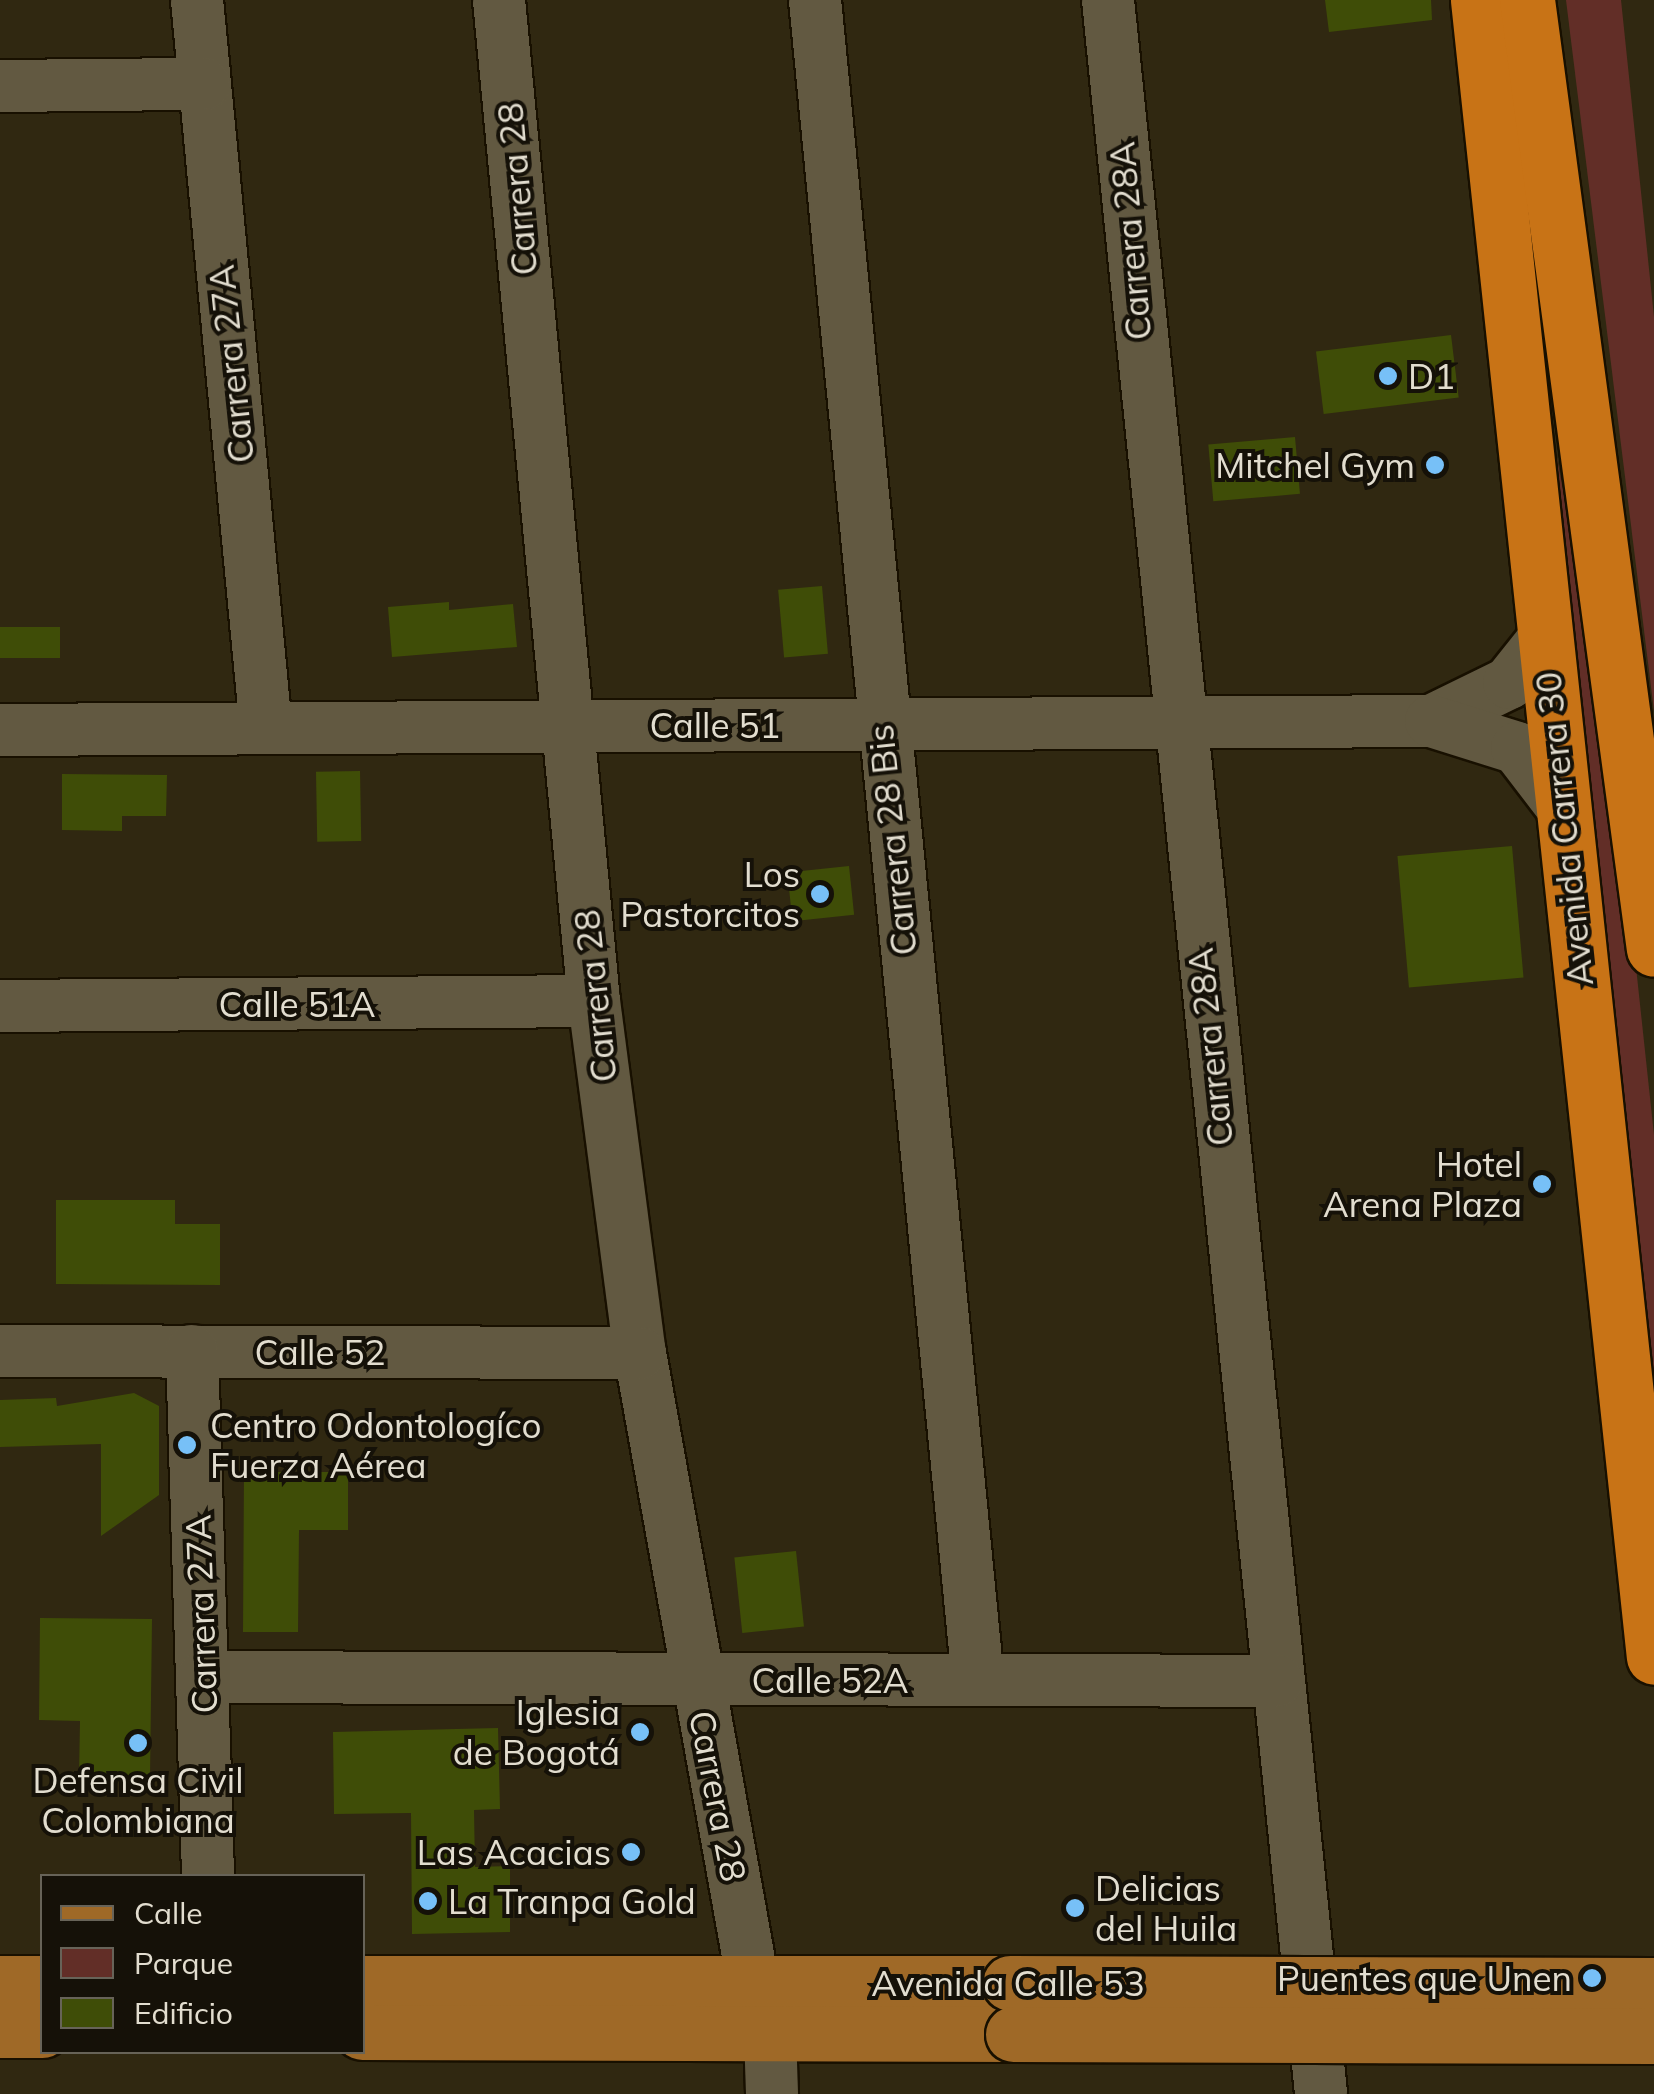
<!DOCTYPE html>
<html>
<head>
<meta charset="utf-8">
<style>
	body { margin:0 }
	#map { position:relative; width:1654px; height:2094px; overflow:hidden; background:#302811; font-family:Mulish,sans-serif }
	div>[style] { position:absolute }
	.green>* { inset:0; background:#622e27 }
	.building>* { inset:0; background:#3f4d07; transform-origin:0 0 }
	.roads { filter:drop-shadow(2px 0 #181000) drop-shadow(-2px 0 #181000) drop-shadow(0 2px #181000) drop-shadow(0 -2px #181000) }
	.minor>* { height:52px; margin:-26px; padding:0 26px; transform-origin:26px; border-radius:26px; background:#625941 }
	.major>* { height:55px; margin:-27.5px; padding:0 27.5px; transform-origin:27.5px; border-radius:27.5px; background:#9f6927 }
	.highway>* { height:55px; margin:-27.5px; padding:0 27.5px; transform-origin:27.5px; border-radius:27.5px; background:#c87316 }
	.bridges { filter:drop-shadow(2px 0 #181000) drop-shadow(-2px 0 #181000) drop-shadow(0 2px #181000) drop-shadow(0 -2px #181000) }
	.major-bridge>* { height:55px; margin:-27.5px; padding:0 27.5px; transform-origin:27.5px; border-radius:27.5px; background:#9f6927 }
	.dots>* { width:28px; height:28px; translate:-50% -50%; box-sizing:border-box; border:5px solid #151108; border-radius:50% }
	span { translate:-50% -50%; white-space:nowrap; text-align:center; line-height:1.15; -webkit-text-stroke:8px #151108; paint-order:stroke }
	.street-label { font-size:35px; color:#e2ddcf }
	.poi-label { font-size:35px; color:#e2ddcf }
	.left { translate:0 -50%; text-align:left }
	.right { translate:-100% -50%; text-align:right }
	.legend { position:absolute; left:40px; top:1874px; width:325px; height:180px; box-sizing:border-box; background:#151108; border:2px solid #676358; margin:0; padding:12px 18px; list-style:none; font-size:30px; color:#e2ddcf }
	.legend li { display:flex; align-items:center; gap:20px; height:50px }
	.legend b { width:50px; border:2px solid #676358 }
</style>
</head>
<body>
<div id="map">
	<div class="green">
		<i style="clip-path:polygon(1566px 0,1621px 0,1654px 317px,1654px 711px)"></i>
		<i style="clip-path:polygon(1550px 420px,1615px 771px,1654px 1135px,1654px 1413px)"></i>
	</div>
	<div class="building">
		<i style="clip-path:polygon(1325px 0,1431px 0,1432px 20px,1329px 32px)"></i>
		<i style="left:1451px;top:335px;width:63px;height:136px;rotate:83deg"></i>
		<i style="left:1295px;top:437px;width:57px;height:87px;rotate:85deg"></i>
		<i style="left:822px;top:586px;width:68px;height:44px;rotate:85deg"></i>
		<i style="clip-path:polygon(449px 602px,449px 610px,513px 604px,517px 647px,392px 657px,388px 607px)"></i>
		<i style="left:0;top:627px;width:60px;height:31px"></i>
		<i style="left:360px;top:771px;width:70px;height:44px;rotate:89deg"></i>
		<i style="clip-path:polygon(62px 774px,167px 775px,166px 816px,122px 816px,122px 831px,62px 830px)"></i>
		<i style="left:1512px;top:846px;width:132px;height:115px;rotate:85deg"></i>
		<i style="left:849px;top:866px;width:49px;height:62px;rotate:84deg"></i>
		<i style="clip-path:polygon(56px 1200px,175px 1200px,175px 1224px,220px 1224px,220px 1285px,56px 1284px)"></i>
		<i style="clip-path:polygon(134px 1393px,159px 1406px,159px 1495px,101px 1536px,101px 1444px,0 1447px,0 1400px,56px 1398px,57px 1406px)"></i>
		<i style="clip-path:polygon(244px 1472px,348px 1472px,348px 1530px,299px 1530px,298px 1632px,243px 1632px)"></i>
		<i style="left:796px;top:1551px;width:76px;height:62px;rotate:84deg"></i>
		<i style="clip-path:polygon(40px 1618px,152px 1619px,150px 1778px,79px 1777px,80px 1721px,39px 1720px)"></i>
		<i style="clip-path:polygon(498px 1728px,500px 1809px,474px 1810px,475px 1867px,510px 1866px,510px 1932px,412px 1934px,411px 1813px,334px 1814px,333px 1732px)"></i>
	</div>
	<div class="roads">
		<div class="minor">
			<i style="left:197px;top:0;width:731px;rotate:84.59deg"></i>
			<i style="left:499px;top:0;width:1005px;rotate:84.58deg"></i>
			<i style="left:594px;top:1001px;width:355px;rotate:82.6deg"></i>
			<i style="left:640px;top:1353px;width:640px;rotate:79.83deg"></i>
			<i style="left:815px;top:0;width:1687px;rotate:84.46deg"></i>
			<i style="left:1108px;top:0;width:2105px;rotate:84.19deg"></i>
			<i style="left:0;top:86px;width:204px;rotate:-0.6deg"></i>
			<i style="left:1431px;top:721px;width:87px;rotate:-26deg"></i>
			<i style="left:1509px;top:683px;width:56px;rotate:-51.5deg"></i>
			<i style="left:0;top:730px;width:1431px;rotate:-0.36deg"></i>
			<i style="left:1431px;top:721px;width:90px;rotate:17.4deg"></i>
			<i style="left:1517px;top:748px;width:71px;rotate:52.5deg"></i>
			<i style="left:0;top:1006px;width:594px;rotate:-0.48deg"></i>
			<i style="left:0;top:1351px;width:640px;rotate:0.18deg"></i>
			<i style="left:192px;top:1351px;width:525px;rotate:88.25deg"></i>
			<i style="left:203px;top:1677px;width:1074px;rotate:0.21deg"></i>
			<i style="left:770px;top:2033px;width:61px;rotate:88.1deg"></i>
		</div>
		<div class="major">
			<i style="left:0;top:1983px;width:42px"></i>
			<i style="left:362px;top:1983px;width:648px"></i>
			<i style="left:0;top:2030px;width:42px"></i>
			<i style="left:362px;top:2032px;width:651px;rotate:0.18deg"></i>
		</div>
		<div class="highway">
			<i style="left:1478px;top:0;width:1666px;rotate:83.94deg"></i>
			<i style="left:1527px;top:0;width:957px;rotate:82.38deg"></i>
		</div>
	</div>
	<div class="bridges">
		<div class="major-bridge">
			<i style="left:1010px;top:1983px;width:644px;rotate:0.18deg"></i>
			<i style="left:1013px;top:2034px;width:641px;rotate:0.18deg"></i>
		</div>
	</div>
	<div class="dots">
		<i style="left:1388px;top:376px;background:#77c0f7"></i>
		<i style="left:1435px;top:465px;background:#77c0f7"></i>
		<i style="left:820px;top:894px;background:#77c0f7"></i>
		<i style="left:1542px;top:1184px;background:#77c0f7"></i>
		<i style="left:187px;top:1445px;background:#77c0f7"></i>
		<i style="left:640px;top:1732px;background:#77c0f7"></i>
		<i style="left:138px;top:1743px;background:#77c0f7"></i>
		<i style="left:631px;top:1852px;background:#77c0f7"></i>
		<i style="left:428px;top:1901px;background:#77c0f7"></i>
		<i style="left:1075px;top:1908px;background:#77c0f7"></i>
		<i style="left:1592px;top:1978px;background:#77c0f7"></i>
	</div>
	<div class="street-label">
		<span style="left:517px;top:189px;rotate:-95deg">Carrera 28</span>
		<span style="left:1130px;top:241px;rotate:-95deg">Carrera 28A</span>
		<span style="left:231px;top:364px;rotate:-96deg">Carrera 27A</span>
		<span style="left:715px;top:725px">Calle 51</span>
		<span style="left:1564px;top:829px;rotate:-96deg">Avenida Carrera 30</span>
		<span style="left:892px;top:840px;rotate:-96deg">Carrera 28 Bis</span>
		<span style="left:595px;top:996px;rotate:-96deg">Carrera 28</span>
		<span style="left:297px;top:1004px">Calle 51A</span>
		<span style="left:1210px;top:1047px;rotate:-96deg">Carrera 28A</span>
		<span style="left:320px;top:1352px">Calle 52</span>
		<span style="left:201px;top:1614px;rotate:-92deg">Carrera 27A</span>
		<span style="left:830px;top:1680px">Calle 52A</span>
		<span style="left:718px;top:1796px;rotate:79deg">Carrera 28</span>
		<span style="left:1008px;top:1983px">Avenida Calle 53</span>
	</div>
	<div class="poi-label">
		<span class="left" style="left:1408px;top:376px">D1</span>
		<span class="right" style="left:1415px;top:465px">Mitchel Gym</span>
		<span class="right" style="left:800px;top:894px">Los<br>Pastorcitos</span>
		<span class="right" style="left:1522px;top:1184px">Hotel<br>Arena Plaza</span>
		<span class="left" style="left:210px;top:1445px">Centro Odontologíco<br>Fuerza Aérea</span>
		<span class="right" style="left:620px;top:1732px">Iglesia<br>de Bogotá</span>
		<span style="left:138px;top:1800px">Defensa Civil<br>Colombiana</span>
		<span class="right" style="left:611px;top:1852px">Las Acacias</span>
		<span class="left" style="left:1095px;top:1908px">Delicias<br>del Huila</span>
		<span class="left" style="left:448px;top:1901px">La Tranpa Gold</span>
		<span class="right" style="left:1572px;top:1978px">Puentes que Unen</span>
	</div>
	<ul class="legend">
	<li><b style="height:12px;background:#9f6927"></b>Calle</li>
	<li><b style="height:28px;background:#622e27"></b>Parque</li>
	<li><b style="height:28px;background:#3f4d07"></b>Edificio</li>
	</ul>
</div>
</body>
</html>
